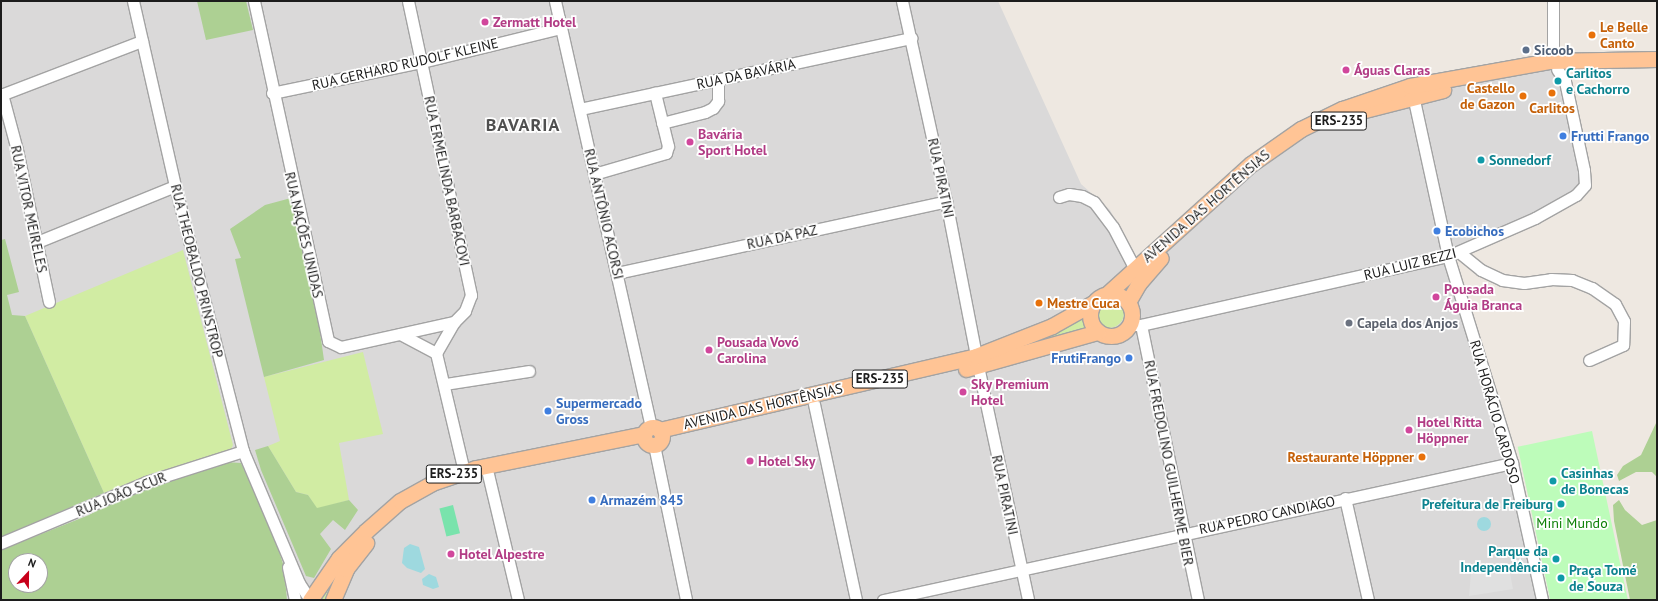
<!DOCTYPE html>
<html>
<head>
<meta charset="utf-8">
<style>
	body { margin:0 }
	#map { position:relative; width:1658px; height:601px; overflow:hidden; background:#eee8e1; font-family:"PT Sans",sans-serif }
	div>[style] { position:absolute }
	.residential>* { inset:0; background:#dad9d9 }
	.grass>* { inset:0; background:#d1eca3 }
	.round { border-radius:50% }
	.forest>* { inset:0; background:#add093 }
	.park>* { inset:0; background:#bdfcba; transform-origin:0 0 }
	.pitch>* { inset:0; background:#79e3ac; transform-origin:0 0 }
	.parking>* { inset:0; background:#e0e0e0 }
	.water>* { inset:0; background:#9ed9df }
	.roads { filter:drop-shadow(1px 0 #a3a3a3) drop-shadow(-1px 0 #a3a3a3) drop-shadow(0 1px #a3a3a3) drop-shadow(0 -1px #a3a3a3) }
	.minor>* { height:11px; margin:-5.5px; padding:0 5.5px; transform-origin:5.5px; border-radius:5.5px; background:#fff }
	.major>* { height:15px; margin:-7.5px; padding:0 7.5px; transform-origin:7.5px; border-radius:7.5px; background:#ffc495 }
	.major>.ring { margin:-7.5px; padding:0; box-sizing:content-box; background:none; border:15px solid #ffc495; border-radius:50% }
	.dots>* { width:11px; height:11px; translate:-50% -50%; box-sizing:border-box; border:2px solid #fff; border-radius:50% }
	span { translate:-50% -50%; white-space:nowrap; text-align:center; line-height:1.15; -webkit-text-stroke:3.5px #fff; paint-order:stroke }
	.shield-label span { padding:1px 3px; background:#fff; border:1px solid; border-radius:3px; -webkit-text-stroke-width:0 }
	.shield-label { font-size:13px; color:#1c1c1c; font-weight:700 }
	.hotel-label { font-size:14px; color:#b23c85; font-weight:700 }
	.left { translate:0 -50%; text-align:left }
	.food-label { font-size:14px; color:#c56008; font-weight:700 }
	.right { translate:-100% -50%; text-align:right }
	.service-label { font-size:14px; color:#4e5e75; font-weight:700 }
	.street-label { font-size:14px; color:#1c1c1c }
	.culture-label { font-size:14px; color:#0d838f; font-weight:700 }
	.shop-label { font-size:14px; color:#366cbe; font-weight:700 }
	.worship-label { font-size:14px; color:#5b616d; font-weight:700 }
	.park-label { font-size:14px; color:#0b7f05 }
	.district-label { font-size:18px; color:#4f4f4f; font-weight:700; letter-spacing:1px }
	.frame { position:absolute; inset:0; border:2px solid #1c1c1c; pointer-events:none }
	.north { position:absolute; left:8px; top:553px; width:40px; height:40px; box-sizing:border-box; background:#fff; border:1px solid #a4a4a4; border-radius:50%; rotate:22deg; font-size:11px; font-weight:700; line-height:16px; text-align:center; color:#1c1c1c }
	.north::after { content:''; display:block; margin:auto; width:14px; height:18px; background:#c8001a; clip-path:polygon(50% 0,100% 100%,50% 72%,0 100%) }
</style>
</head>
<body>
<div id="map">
	<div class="residential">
		<i style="clip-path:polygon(evenodd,1px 1px,998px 1px,1081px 184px,1110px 210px,1143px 272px,1247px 174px,1322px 122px,1397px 95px,1562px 63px,1583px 189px,1449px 256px,1512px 463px,1542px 600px,1px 600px,1px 1px,16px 561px,40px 561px,40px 585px,16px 585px,16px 561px)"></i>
	</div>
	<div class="grass">
		<i style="clip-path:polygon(183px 250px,233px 445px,231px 449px,148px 475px,104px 493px,25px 316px)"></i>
		<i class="round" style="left:1094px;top:298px;width:30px;height:30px"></i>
		<i style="clip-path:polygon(1084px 315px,1090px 332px,995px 352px,1068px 326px)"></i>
		<i style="clip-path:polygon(363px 352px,383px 434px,339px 443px,349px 500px,317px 509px,308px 495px,296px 492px,268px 446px,280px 441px,264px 377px)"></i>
		<i style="clip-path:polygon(343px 562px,326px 600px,321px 600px,318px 597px)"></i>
	</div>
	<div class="forest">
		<i style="clip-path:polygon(197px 1px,246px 1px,253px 30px,206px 40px)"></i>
		<i style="clip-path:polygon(291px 198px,319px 325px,324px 360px,264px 377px,235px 259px,241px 258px,230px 229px,265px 205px)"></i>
		<i style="clip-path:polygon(5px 239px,19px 292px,7px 295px,12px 315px,25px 316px,104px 493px,1px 537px,1px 240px)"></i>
		<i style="clip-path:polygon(1657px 421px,1657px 477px,1652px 472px,1636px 472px,1619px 481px,1617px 475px,1623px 466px,1641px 455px)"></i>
		<i style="clip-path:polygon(268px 446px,296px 492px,308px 495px,317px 508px,349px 500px,358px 510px,345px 530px,333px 520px,320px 534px,331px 549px,314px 578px,306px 576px,261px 470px,255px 450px)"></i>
		<i style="clip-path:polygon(evenodd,225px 462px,241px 463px,274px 535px,284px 567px,287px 600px,1px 600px,1px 550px,89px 515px,119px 498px,225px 462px,16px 561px,40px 561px,40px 585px,16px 585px,16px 561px)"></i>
		<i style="clip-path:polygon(1619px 500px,1625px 510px,1642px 525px,1657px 520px,1657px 600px,1630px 600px,1614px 521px,1613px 505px)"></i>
	</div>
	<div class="park">
		<i style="left:1592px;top:431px;width:173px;height:76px;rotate:78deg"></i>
	</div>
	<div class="pitch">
		<i style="left:453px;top:505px;width:29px;height:14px;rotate:76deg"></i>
	</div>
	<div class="parking">
		<i style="clip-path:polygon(1509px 567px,1513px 589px,1469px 596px,1471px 572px)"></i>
	</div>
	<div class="water">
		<i class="round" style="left:1477px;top:517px;width:14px;height:14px"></i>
		<i style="clip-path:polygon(410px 544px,419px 547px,425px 569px,421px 573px,407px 568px,402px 563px,404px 548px)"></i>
		<i style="clip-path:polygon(429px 574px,436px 577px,439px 587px,433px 589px,423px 585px,422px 579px)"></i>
	</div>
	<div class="roads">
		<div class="minor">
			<i style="left:133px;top:1px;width:190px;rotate:77.2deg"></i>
			<i style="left:175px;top:186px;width:274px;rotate:75.6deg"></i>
			<i style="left:243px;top:451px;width:143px;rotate:67deg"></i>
			<i style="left:299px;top:583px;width:20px;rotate:57deg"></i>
			<i style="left:254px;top:1px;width:348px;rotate:77.7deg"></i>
			<i style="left:328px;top:341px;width:14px;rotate:25deg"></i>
			<i style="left:341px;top:347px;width:116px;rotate:-12.5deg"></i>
			<i style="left:408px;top:1px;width:301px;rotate:77.9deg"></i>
			<i style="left:471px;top:295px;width:17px;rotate:111deg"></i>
			<i style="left:465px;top:311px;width:16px;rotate:135deg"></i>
			<i style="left:454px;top:322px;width:36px;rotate:120deg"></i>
			<i style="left:555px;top:1px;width:438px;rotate:77.3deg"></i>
			<i style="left:902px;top:1px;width:205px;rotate:77.6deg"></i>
			<i style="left:946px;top:201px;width:158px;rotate:79deg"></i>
			<i style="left:1553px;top:1px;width:50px;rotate:90deg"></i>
			<i style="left:1553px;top:51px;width:11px;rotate:68deg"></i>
			<i style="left:1412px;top:91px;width:169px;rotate:77.7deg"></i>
			<i style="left:1448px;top:256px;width:217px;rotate:72.8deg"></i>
			<i style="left:1512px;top:463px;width:140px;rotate:77.6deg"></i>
			<i style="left:272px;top:93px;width:153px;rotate:-11.7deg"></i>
			<i style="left:422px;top:62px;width:142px;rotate:-13.8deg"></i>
			<i style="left:2px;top:94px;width:58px;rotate:75deg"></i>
			<i style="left:17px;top:150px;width:155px;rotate:78.1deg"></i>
			<i style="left:1px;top:95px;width:151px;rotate:-21deg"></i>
			<i style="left:580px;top:109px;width:339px;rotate:-12.1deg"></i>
			<i style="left:662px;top:123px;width:44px;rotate:-14.3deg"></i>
			<i style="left:705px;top:112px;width:9px;rotate:-27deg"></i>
			<i style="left:713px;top:108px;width:9px;rotate:-54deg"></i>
			<i style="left:718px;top:101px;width:22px;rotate:-90deg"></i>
			<i style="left:594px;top:174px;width:75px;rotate:-16.3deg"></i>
			<i style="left:666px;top:153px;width:7px;rotate:-74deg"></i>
			<i style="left:668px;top:146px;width:55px;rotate:-103.8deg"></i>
			<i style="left:1059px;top:197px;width:10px;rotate:-17deg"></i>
			<i style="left:1069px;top:194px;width:13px;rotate:9deg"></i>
			<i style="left:1082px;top:196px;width:13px;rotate:27deg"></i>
			<i style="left:1094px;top:202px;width:31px;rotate:53deg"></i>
			<i style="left:1113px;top:227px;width:47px;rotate:62.4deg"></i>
			<i style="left:37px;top:242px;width:149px;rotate:-22.1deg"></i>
			<i style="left:1460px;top:253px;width:27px;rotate:39deg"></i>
			<i style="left:1481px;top:270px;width:23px;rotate:25deg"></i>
			<i style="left:1502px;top:280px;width:22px;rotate:8deg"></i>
			<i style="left:1524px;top:283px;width:27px;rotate:-8deg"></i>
			<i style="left:1551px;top:279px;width:21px;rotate:3deg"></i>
			<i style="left:1572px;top:280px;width:22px;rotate:22deg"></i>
			<i style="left:1592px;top:288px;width:28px;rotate:35deg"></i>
			<i style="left:1615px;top:304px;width:19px;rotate:62deg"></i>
			<i style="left:1624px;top:321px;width:24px;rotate:92deg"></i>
			<i style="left:1623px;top:345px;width:37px;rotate:156deg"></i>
			<i style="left:617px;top:273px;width:337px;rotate:-12.3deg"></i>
			<i style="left:1130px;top:325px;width:11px"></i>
			<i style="left:1141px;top:325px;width:315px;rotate:-12.7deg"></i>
			<i style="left:1448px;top:256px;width:95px;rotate:-23.6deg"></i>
			<i style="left:1535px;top:218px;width:47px;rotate:-29.3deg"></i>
			<i style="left:1576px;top:195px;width:13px;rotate:-48deg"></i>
			<i style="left:1585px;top:185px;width:15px;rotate:-94deg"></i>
			<i style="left:1584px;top:170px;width:91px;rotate:-102.1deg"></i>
			<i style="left:1565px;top:81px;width:14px;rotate:-124deg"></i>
			<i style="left:1141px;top:325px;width:281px;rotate:78.3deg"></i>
			<i style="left:400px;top:334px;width:41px;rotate:27.8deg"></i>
			<i style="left:436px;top:353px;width:121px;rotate:76.7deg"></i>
			<i style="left:978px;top:366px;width:239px;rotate:77.9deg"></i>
			<i style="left:445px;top:384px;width:85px;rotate:-8.8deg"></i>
			<i style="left:814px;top:404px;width:200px;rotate:77.9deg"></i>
			<i style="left:654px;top:445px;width:158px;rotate:78.3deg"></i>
			<i style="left:488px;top:474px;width:130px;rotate:76.6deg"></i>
			<i style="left:1345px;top:498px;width:105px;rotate:77.3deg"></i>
			<i style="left:1px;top:543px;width:157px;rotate:-22.8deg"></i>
			<i style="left:146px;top:482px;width:102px;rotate:-17.7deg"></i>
			<i style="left:288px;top:567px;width:34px;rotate:78deg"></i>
			<i style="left:883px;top:600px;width:644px;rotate:-12.29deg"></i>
		</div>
		<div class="major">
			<i style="left:1361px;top:111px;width:85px;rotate:-14.4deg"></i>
			<i class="ring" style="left:1090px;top:294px;width:27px;height:27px"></i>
			<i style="left:1107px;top:294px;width:194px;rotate:-42.1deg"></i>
			<i style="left:1251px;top:164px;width:61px;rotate:-35deg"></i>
			<i style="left:1301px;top:129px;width:46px;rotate:-26deg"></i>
			<i style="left:1342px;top:109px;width:72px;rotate:-18.7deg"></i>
			<i style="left:1410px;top:86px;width:141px;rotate:-10.2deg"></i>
			<i style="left:1549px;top:61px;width:108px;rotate:-1.1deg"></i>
			<i style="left:1128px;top:302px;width:22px;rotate:-60deg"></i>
			<i style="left:1139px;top:283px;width:33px;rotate:-49deg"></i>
			<i style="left:966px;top:369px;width:137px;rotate:-15.7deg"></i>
			<i class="ring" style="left:644px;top:427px;width:3px;height:3px"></i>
			<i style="left:659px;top:430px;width:326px;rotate:-13.1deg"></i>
			<i style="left:976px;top:356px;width:82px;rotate:-21.5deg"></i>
			<i style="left:1052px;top:326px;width:47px;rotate:-29.3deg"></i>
			<i style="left:310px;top:600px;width:51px;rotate:-55.4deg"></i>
			<i style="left:339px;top:558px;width:38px;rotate:-45deg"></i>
			<i style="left:366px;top:531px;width:45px;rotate:-41.4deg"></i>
			<i style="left:400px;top:501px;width:37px;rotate:-29deg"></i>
			<i style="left:432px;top:483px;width:46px;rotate:-18.8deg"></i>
			<i style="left:476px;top:468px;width:171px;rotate:-11.4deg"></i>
			<i style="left:333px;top:600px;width:34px;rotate:-67deg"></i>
			<i style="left:346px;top:569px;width:33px;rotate:-52deg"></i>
		</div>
	</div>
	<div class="dots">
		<i style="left:485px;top:22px;background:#d1479c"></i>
		<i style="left:1592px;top:35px;background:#e8710a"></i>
		<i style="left:1526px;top:50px;background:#5c6f8a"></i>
		<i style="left:1346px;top:70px;background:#d1479c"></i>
		<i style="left:1558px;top:81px;background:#0f9aa8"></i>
		<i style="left:1552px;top:93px;background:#e8710a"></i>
		<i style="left:1523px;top:96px;background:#e8710a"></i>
		<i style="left:1563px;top:136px;background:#3f7fe0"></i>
		<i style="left:690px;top:142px;background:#d1479c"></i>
		<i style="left:1481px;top:160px;background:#0f9aa8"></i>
		<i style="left:1437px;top:231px;background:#3f7fe0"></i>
		<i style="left:1436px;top:297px;background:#d1479c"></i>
		<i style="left:1039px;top:303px;background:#e8710a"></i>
		<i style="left:1349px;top:323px;background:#6b7280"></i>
		<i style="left:709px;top:350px;background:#d1479c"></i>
		<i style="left:1129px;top:358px;background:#3f7fe0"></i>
		<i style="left:963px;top:392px;background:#d1479c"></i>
		<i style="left:548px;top:411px;background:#3f7fe0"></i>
		<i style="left:1409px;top:430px;background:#d1479c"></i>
		<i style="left:1422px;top:457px;background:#e8710a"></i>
		<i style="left:750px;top:461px;background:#d1479c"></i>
		<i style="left:1553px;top:481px;background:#0f9aa8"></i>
		<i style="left:592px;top:500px;background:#3f7fe0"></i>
		<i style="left:1561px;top:504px;background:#0f9aa8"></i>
		<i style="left:451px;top:554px;background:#d1479c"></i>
		<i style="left:1556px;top:559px;background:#0f9aa8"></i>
		<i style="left:1561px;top:578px;background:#0f9aa8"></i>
	</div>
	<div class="shield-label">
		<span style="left:1339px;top:121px">ERS-235</span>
		<span style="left:880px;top:379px">ERS-235</span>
		<span style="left:454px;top:474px">ERS-235</span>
	</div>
	<div class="hotel-label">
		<span class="left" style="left:493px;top:22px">Zermatt Hotel</span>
		<span class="left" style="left:1354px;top:70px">Águas Claras</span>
		<span class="left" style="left:698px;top:142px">Bavária<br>Sport Hotel</span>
		<span class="left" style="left:1444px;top:297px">Pousada<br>Águia Branca</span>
		<span class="left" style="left:717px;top:350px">Pousada Vovó<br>Carolina</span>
		<span class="left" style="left:971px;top:392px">Sky Premium<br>Hotel</span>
		<span class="left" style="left:1417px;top:430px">Hotel Ritta<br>Höppner</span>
		<span class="left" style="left:758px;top:461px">Hotel Sky</span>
		<span class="left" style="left:459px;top:554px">Hotel Alpestre</span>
	</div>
	<div class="food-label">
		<span class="left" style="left:1600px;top:35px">Le Belle<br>Canto</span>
		<span class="right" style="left:1515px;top:96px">Castello<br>de Gazon</span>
		<span style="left:1552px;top:108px">Carlitos</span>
		<span class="left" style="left:1047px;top:303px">Mestre Cuca</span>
		<span class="right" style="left:1414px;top:457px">Restaurante Höppner</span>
	</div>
	<div class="service-label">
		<span class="left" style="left:1534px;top:50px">Sicoob</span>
	</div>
	<div class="street-label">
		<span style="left:405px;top:64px;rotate:-13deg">RUA GERHARD RUDOLF KLEINE</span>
		<span style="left:746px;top:74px;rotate:-12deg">RUA DA BAVÁRIA</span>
		<span style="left:941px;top:178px;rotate:78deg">RUA PIRATINI</span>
		<span style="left:447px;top:181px;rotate:78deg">RUA ERMELINDA BARBACOVI</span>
		<span style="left:1206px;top:206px;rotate:-41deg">AVENIDA DAS HORTÊNSIAS</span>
		<span style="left:29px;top:209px;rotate:78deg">RUA VITOR MEIRELES</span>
		<span style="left:604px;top:214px;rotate:77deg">RUA ANTÔNIO ACORSI</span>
		<span style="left:304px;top:235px;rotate:77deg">RUA NAÇÕES UNIDAS</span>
		<span style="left:782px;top:237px;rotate:-12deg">RUA DA PAZ</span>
		<span style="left:1410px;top:264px;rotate:-14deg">RUA LUIZ BEZZI</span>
		<span style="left:197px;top:271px;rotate:76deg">RUA THEOBALDO PRINSTROP</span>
		<span style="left:763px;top:406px;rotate:-13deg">AVENIDA DAS HORTÊNSIAS</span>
		<span style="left:1495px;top:412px;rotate:74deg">RUA HORÁCIO CARDOSO</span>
		<span style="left:1169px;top:463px;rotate:79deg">RUA FREDOLINO GUILHERME BIER</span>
		<span style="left:121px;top:494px;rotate:-22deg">RUA JOÃO SCUR</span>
		<span style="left:1005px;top:495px;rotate:78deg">RUA PIRATINI</span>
		<span style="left:1267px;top:515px;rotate:-12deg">RUA PEDRO CANDIAGO</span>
	</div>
	<div class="culture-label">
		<span class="left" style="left:1566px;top:81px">Carlitos<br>e Cachorro</span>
		<span class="left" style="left:1489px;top:160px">Sonnedorf</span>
		<span class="left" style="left:1561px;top:481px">Casinhas<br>de Bonecas</span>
		<span class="right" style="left:1553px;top:504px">Prefeitura de Freiburg</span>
		<span class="right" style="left:1548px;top:559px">Parque da<br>Independência</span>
		<span class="left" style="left:1569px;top:578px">Praça Tomé<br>de Souza</span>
	</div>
	<div class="shop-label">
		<span class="left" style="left:1571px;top:136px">Frutti Frango</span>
		<span class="left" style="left:1445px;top:231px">Ecobichos</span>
		<span class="right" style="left:1121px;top:358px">FrutiFrango</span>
		<span class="left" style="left:556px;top:411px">Supermercado<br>Gross</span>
		<span class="left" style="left:600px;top:500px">Armazém 845</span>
	</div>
	<div class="worship-label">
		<span class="left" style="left:1357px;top:323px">Capela dos Anjos</span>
	</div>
	<div class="park-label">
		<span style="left:1572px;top:523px">Mini Mundo</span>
	</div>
	<div class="district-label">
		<span style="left:523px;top:125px">BAVARIA</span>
	</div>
	<div class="frame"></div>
	<div class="north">N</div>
</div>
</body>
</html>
